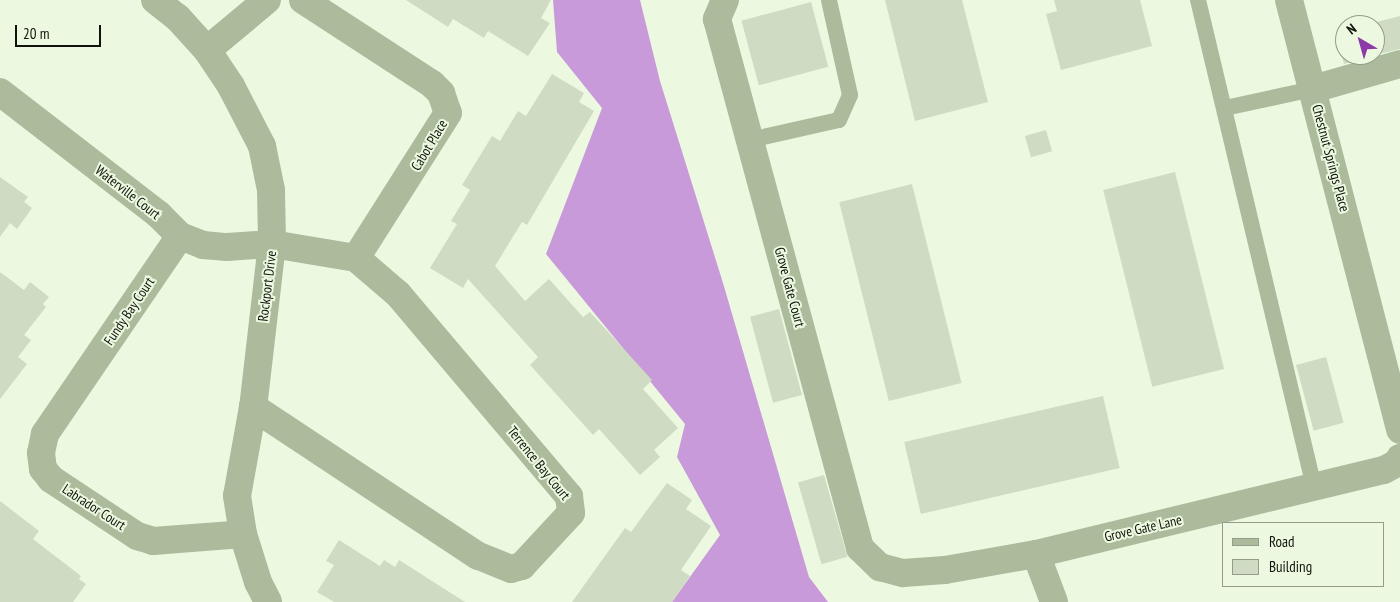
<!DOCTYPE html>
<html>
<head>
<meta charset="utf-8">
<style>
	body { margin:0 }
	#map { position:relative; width:1400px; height:602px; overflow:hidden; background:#ecf9e0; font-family:"PT Sans Narrow",sans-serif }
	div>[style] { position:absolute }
	.forest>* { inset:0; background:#c99ada }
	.building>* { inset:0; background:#cfdcc3; transform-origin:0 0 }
	.lane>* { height:16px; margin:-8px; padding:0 8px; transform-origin:8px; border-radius:8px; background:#acbb9c }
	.street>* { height:28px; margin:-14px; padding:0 14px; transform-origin:14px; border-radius:14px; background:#acbb9c }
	span { translate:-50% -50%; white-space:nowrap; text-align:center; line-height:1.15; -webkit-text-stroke:4px #ecf9e0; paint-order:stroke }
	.street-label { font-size:14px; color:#0f130b }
	.legend { position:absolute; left:1222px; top:522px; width:162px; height:65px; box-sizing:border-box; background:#ecf9e0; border:1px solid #949d8b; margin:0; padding:6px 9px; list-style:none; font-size:15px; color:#0f130b }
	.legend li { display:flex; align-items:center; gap:10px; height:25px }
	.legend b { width:25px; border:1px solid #949d8b }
	.north { position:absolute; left:1335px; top:15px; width:50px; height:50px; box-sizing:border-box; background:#ecf9e0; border:1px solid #949d8b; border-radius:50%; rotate:322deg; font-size:14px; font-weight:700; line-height:20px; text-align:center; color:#0f130b }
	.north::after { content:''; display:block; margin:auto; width:18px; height:22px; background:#8c3aa8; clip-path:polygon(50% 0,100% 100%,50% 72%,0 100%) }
	.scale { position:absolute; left:15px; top:25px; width:86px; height:22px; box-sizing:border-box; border:2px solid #0f130b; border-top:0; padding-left:6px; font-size:15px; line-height:18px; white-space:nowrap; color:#0f130b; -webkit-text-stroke:4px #ecf9e0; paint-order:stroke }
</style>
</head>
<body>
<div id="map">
	<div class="forest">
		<i style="clip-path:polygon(553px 0,640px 0,660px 81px,723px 283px,809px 577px,828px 602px,672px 602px,720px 535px,677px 457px,685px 424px,546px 254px,602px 108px,557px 52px)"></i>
	</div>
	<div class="building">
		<i style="clip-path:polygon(406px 0,551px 0,541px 18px,550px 23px,528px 56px,488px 31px,484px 38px,453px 19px,448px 27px)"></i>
		<i style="clip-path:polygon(885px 0,962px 0,988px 102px,915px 121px)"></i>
		<i style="clip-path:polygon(1054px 0,1140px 0,1152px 46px,1061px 70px,1046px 14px,1057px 11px)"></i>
		<i style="left:811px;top:2px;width:67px;height:72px;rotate:75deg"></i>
		<i style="clip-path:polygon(1400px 16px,1400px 49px,1375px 55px,1375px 25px,1365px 25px)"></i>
		<i style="clip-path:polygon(1345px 30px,1345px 55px,1375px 55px,1344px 64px,1336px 33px)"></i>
		<i style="clip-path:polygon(552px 74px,584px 93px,579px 102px,594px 111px,527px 225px,522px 222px,495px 266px,525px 301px,549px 279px,583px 317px,590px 312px,652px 380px,643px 389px,678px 428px,654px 450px,660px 457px,640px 475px,599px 429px,593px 435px,530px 365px,538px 357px,468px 279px,463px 288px,430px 268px,457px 224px,451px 221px,470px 190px,462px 185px,492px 136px,500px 141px,518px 111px,526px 116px)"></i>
		<i style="left:1046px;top:130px;width:22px;height:22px;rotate:74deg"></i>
		<i style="left:1175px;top:172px;width:203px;height:74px;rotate:76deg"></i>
		<i style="clip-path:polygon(0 177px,28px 197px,24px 202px,32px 208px,17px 229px,10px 223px,0 237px)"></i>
		<i style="left:912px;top:184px;width:205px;height:75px;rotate:76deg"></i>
		<i style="clip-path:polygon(0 272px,24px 290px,30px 282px,49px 297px,43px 304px,46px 307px,24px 335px,31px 340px,18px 357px,27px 364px,0 399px)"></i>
		<i style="left:779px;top:309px;width:89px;height:30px;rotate:75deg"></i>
		<i style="left:1326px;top:357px;width:68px;height:31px;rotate:75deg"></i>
		<i style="left:1103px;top:396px;width:74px;height:204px;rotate:77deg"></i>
		<i style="left:824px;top:475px;width:85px;height:27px;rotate:74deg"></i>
		<i style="clip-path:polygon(667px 483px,692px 500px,686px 509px,711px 526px,681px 570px,690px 576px,672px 602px,572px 602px,625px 528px,631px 532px)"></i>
		<i style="clip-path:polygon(0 501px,39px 531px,33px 539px,81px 576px,79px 579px,86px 584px,73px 602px,0 602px)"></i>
		<i style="clip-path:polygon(339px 540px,380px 566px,384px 560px,395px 567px,399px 560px,465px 602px,334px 602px,317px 592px,334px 565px,326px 561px)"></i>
	</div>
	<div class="lane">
		<i style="left:1198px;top:0;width:501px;rotate:76.6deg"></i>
		<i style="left:1225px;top:108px;width:90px;rotate:-12.2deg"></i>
		<i style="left:750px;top:140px;width:91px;rotate:-12.7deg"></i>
		<i style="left:839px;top:120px;width:27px;rotate:-66deg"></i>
		<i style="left:850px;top:95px;width:97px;rotate:-102.5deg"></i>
	</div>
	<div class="street">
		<i style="left:155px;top:0;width:29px;rotate:38deg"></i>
		<i style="left:178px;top:18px;width:43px;rotate:47.8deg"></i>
		<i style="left:207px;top:50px;width:43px;rotate:56.3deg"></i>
		<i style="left:231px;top:86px;width:68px;rotate:62.7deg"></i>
		<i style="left:262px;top:146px;width:45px;rotate:78.4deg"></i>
		<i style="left:271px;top:190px;width:54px;rotate:88.9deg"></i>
		<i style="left:272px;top:244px;width:164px;rotate:96.6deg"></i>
		<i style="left:253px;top:407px;width:90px;rotate:100.2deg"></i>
		<i style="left:237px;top:496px;width:38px;rotate:81deg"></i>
		<i style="left:243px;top:534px;width:50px;rotate:72.6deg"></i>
		<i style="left:258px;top:582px;width:22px;rotate:63deg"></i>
		<i style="left:303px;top:0;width:154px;rotate:33.1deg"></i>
		<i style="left:432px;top:84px;width:13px;rotate:45deg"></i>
		<i style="left:441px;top:93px;width:21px;rotate:71deg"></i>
		<i style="left:448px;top:113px;width:172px;rotate:122.4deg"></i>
		<i style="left:725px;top:0;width:21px;rotate:113deg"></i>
		<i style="left:717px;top:19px;width:548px;rotate:74.87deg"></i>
		<i style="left:860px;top:548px;width:28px;rotate:44deg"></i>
		<i style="left:880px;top:567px;width:24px;rotate:15deg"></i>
		<i style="left:903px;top:573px;width:42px;rotate:-4.1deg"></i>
		<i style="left:945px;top:570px;width:92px;rotate:-10deg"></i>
		<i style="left:1036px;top:554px;width:358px;rotate:-13.6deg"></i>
		<i style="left:1384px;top:470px;width:15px;rotate:-28deg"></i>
		<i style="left:1397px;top:463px;width:6px;rotate:-59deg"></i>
		<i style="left:1289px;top:0;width:444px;rotate:75.5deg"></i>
		<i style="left:207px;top:50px;width:78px;rotate:-39.8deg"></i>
		<i style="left:1313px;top:89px;width:91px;rotate:-16deg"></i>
		<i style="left:0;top:92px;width:201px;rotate:37.7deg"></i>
		<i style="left:159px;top:215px;width:30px;rotate:45deg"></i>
		<i style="left:180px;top:236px;width:25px;rotate:21deg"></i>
		<i style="left:203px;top:245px;width:24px;rotate:5deg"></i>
		<i style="left:227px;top:247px;width:45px;rotate:-3.8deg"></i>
		<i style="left:272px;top:244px;width:85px;rotate:9.5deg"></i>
		<i style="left:356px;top:258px;width:55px;rotate:40.6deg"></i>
		<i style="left:398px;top:294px;width:265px;rotate:49.8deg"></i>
		<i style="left:569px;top:496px;width:17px;rotate:83deg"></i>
		<i style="left:571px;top:513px;width:72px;rotate:132.8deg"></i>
		<i style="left:522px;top:566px;width:11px;rotate:165deg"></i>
		<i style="left:511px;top:569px;width:35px;rotate:-158deg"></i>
		<i style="left:478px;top:556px;width:270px;rotate:-146.5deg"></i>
		<i style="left:180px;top:236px;width:240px;rotate:124.3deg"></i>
		<i style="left:45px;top:434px;width:19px;rotate:102deg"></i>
		<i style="left:41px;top:453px;width:16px;rotate:83deg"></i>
		<i style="left:43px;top:469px;width:13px;rotate:51deg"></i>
		<i style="left:51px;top:479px;width:103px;rotate:33.5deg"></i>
		<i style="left:137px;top:536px;width:17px;rotate:17deg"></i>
		<i style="left:153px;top:541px;width:90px;rotate:-4.4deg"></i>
		<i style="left:1036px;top:554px;width:51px;rotate:69.4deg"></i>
	</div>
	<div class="street-label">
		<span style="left:429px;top:145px;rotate:-59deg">Cabot Place</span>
		<span style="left:1331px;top:158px;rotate:75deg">Chestnut Springs Place</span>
		<span style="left:128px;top:192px;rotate:38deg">Waterville Court</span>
		<span style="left:267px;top:286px;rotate:-83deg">Rockport Drive</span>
		<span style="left:790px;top:287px;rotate:75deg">Grove Gate Court</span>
		<span style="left:129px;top:311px;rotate:-56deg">Fundy Bay Court</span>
		<span style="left:539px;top:463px;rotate:51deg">Terrence Bay Court</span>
		<span style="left:94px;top:507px;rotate:33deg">Labrador Court</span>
		<span style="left:1143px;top:528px;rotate:-13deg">Grove Gate Lane</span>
	</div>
	<ul class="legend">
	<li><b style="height:6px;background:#acbb9c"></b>Road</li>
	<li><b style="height:14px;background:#cfdcc3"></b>Building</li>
	</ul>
	<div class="north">N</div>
	<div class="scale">20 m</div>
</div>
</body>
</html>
